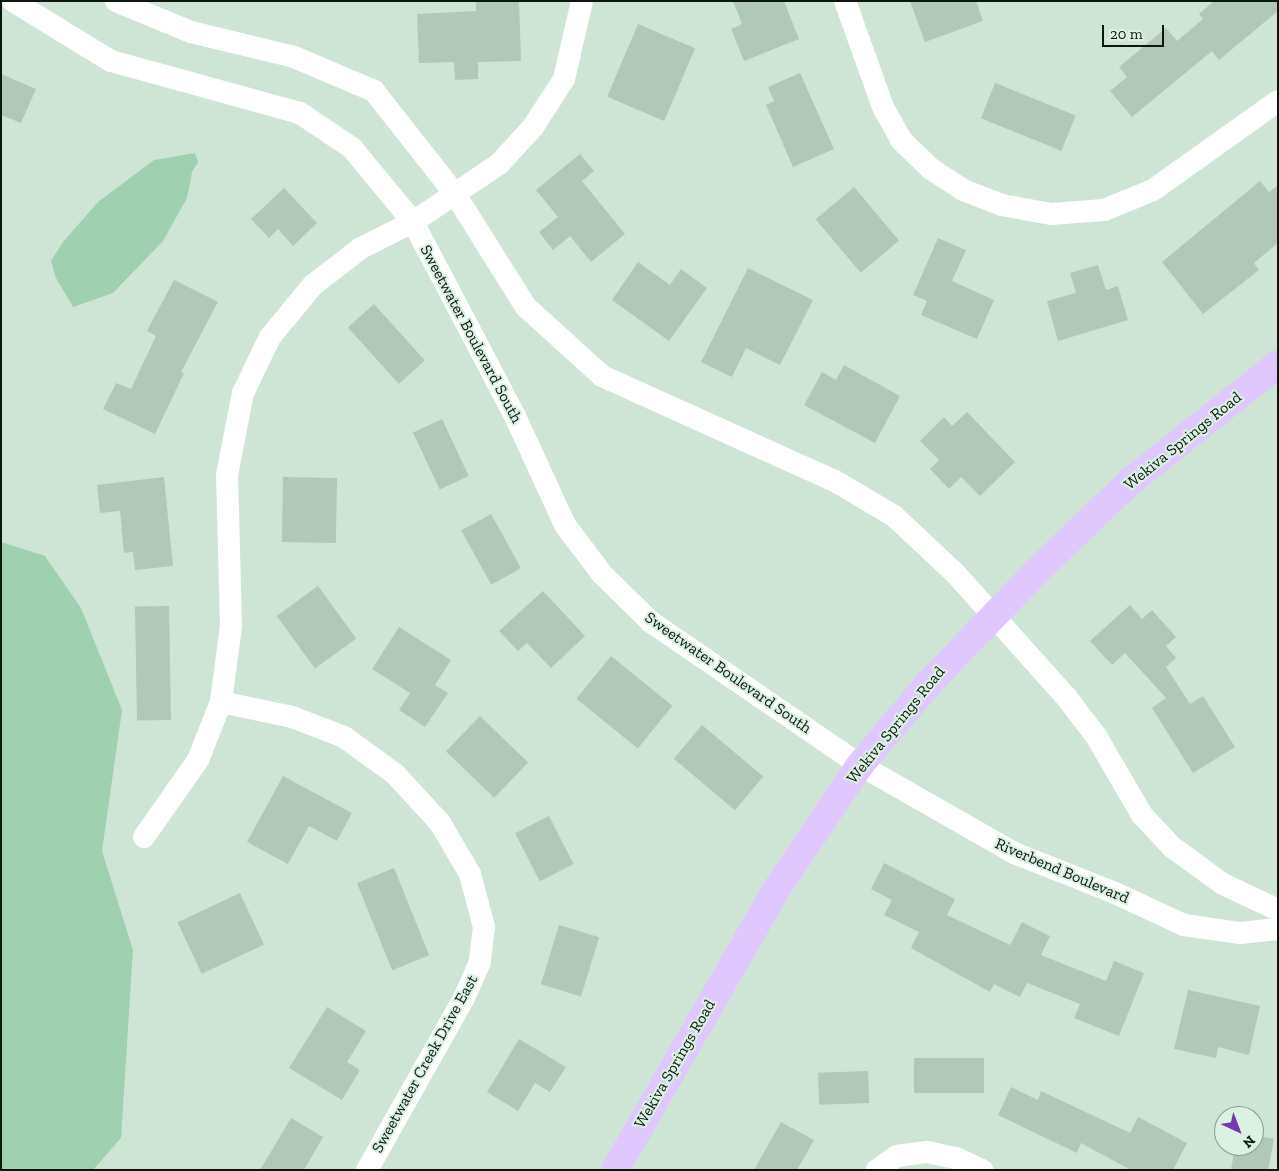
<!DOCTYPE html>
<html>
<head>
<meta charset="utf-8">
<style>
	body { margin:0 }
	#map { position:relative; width:1279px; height:1171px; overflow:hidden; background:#cee5d5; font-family:"Zilla Slab",serif }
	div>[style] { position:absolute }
	.green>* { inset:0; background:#9fd0af }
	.building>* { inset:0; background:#b1c8b8; transform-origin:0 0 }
	.minor>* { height:22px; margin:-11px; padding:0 11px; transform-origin:11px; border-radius:11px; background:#fff }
	.major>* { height:28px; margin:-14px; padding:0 14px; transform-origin:14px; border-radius:14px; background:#e0c7fd }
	span { translate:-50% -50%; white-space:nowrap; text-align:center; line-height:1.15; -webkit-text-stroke:4px #dbf2e2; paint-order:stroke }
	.street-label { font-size:16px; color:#0d150f }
	.frame { position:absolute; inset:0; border:2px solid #0d150f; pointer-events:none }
	.north { position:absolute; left:1214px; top:1106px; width:50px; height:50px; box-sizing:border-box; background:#dbf2e2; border:1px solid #899a8e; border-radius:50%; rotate:137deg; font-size:14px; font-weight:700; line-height:20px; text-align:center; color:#0d150f }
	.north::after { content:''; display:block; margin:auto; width:18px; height:22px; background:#7739ae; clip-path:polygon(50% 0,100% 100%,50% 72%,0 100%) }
	.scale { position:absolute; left:1102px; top:25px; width:62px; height:22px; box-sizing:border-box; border:2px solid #0d150f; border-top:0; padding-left:6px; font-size:15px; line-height:18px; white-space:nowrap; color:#0d150f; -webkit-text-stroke:4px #dbf2e2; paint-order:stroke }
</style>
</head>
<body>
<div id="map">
	<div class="green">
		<i style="clip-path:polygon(195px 153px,198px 162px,192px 172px,187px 198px,163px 241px,113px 293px,73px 307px,56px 278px,51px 261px,63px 242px,98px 202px,154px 160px)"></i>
		<i style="clip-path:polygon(1px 542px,45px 556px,81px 608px,122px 710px,102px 851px,133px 950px,121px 1138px,93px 1170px,1px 1170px)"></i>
	</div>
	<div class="building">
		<i style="clip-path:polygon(476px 1px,519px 1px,521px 61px,478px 62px,478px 79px,455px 80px,454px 62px,419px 63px,417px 14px,476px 11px)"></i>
		<i style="clip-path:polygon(733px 1px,784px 1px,799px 39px,744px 61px,731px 29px,742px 24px)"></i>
		<i style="clip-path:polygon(910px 1px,976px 1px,983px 21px,925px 42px)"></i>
		<i style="clip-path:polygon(1214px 1px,1278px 1px,1278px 11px,1219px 60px,1212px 51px,1132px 117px,1110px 91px,1127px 77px,1119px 67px,1166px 28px,1177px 41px,1203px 19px,1199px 14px)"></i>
		<i style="left:638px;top:24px;width:62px;height:79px;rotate:23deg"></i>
		<i style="clip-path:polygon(800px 73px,834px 149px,793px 167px,766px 105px,774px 101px,768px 87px)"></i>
		<i style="clip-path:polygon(1px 74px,36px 89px,21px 123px,1px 115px)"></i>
		<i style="left:995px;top:83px;width:87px;height:38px;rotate:22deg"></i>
		<i style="clip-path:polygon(580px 154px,594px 171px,582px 181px,625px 234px,591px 262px,570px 236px,553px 250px,539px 232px,558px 217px,536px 190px)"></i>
		<i style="clip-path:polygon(1260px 181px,1269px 192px,1278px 185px,1278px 243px,1254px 263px,1259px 270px,1203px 314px,1162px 262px)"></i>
		<i style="left:854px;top:187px;width:70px;height:50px;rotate:50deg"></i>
		<i style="clip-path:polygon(284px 188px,317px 223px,293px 246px,278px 229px,269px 238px,251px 219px)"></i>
		<i style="clip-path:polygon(938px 238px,966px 250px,952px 281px,994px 300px,977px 339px,921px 315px,927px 301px,913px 295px)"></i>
		<i style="clip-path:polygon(638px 262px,670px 285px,681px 269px,707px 288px,669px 341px,612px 300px)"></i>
		<i style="clip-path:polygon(1098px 265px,1106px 290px,1118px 286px,1128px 320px,1058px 341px,1047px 301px,1076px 293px,1070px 273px)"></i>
		<i style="clip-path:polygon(748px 268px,813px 300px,780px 365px,746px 348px,732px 377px,701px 362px)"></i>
		<i style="clip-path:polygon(174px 280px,218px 302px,181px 372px,184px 373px,155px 434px,103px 409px,116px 383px,131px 389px,156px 336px,147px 331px)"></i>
		<i style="left:374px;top:304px;width:76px;height:35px;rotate:48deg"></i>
		<i style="clip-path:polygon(844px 365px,900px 396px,875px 443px,804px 405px,822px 372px,836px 380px)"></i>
		<i style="clip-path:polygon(967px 412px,1015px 462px,980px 496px,961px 477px,949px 489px,930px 469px,939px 460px,920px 441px,944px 417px,952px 426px)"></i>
		<i style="left:442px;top:419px;width:63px;height:32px;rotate:65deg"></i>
		<i style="clip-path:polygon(164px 477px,173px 566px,135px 570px,133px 552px,124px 553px,120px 511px,100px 513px,97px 485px)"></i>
		<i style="left:283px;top:477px;width:54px;height:65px;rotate:1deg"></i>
		<i style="left:491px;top:514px;width:62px;height:34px;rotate:61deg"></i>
		<i style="left:318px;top:586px;width:65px;height:51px;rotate:54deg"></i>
		<i style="clip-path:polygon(543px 591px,585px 636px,551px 668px,527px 643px,518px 651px,499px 631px)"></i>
		<i style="clip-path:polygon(1130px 605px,1142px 619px,1152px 610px,1176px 637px,1166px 646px,1176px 658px,1166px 667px,1190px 704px,1203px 696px,1235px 747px,1193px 773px,1152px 708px,1166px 698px,1125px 653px,1112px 665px,1090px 641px)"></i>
		<i style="left:169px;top:606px;width:114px;height:34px;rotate:89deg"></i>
		<i style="clip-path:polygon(399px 627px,451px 660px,435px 685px,448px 693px,425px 727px,399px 710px,410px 693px,372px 669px)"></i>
		<i style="left:611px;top:656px;width:79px;height:55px;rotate:39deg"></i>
		<i style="left:480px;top:716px;width:67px;height:49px;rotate:44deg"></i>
		<i style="left:702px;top:725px;width:80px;height:44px;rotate:40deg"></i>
		<i style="clip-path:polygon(283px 776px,352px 813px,337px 841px,309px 826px,288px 864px,247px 842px)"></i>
		<i style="left:549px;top:816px;width:54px;height:38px;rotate:63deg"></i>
		<i style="clip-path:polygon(884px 863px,955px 899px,947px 915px,1010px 945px,1022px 922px,1050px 936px,1041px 955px,1106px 981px,1114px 961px,1144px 973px,1119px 1036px,1074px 1018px,1080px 1004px,1027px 983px,1020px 997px,994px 984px,990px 992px,911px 948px,919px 932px,884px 915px,892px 900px,871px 889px)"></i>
		<i style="left:394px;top:868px;width:94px;height:40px;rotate:68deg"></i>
		<i style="left:240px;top:893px;width:57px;height:69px;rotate:65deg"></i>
		<i style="left:559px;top:925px;width:42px;height:62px;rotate:17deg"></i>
		<i style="clip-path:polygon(1188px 990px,1260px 1006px,1249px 1055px,1218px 1047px,1216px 1058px,1174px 1049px)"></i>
		<i style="clip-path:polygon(327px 1007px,366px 1031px,347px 1062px,360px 1070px,342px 1100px,289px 1068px)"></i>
		<i style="clip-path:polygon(519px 1039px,566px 1067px,550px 1092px,535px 1083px,518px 1111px,487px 1092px)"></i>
		<i style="left:914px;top:1058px;width:70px;height:35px"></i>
		<i style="left:868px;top:1071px;width:32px;height:50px;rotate:88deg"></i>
		<i style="clip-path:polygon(1011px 1087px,1038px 1100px,1041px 1091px,1130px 1133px,1138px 1117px,1187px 1143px,1173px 1170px,1131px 1170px,1081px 1143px,1077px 1153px,998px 1115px)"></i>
		<i style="clip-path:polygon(291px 1118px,323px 1137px,304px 1170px,260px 1170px)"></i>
		<i style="clip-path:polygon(781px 1122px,814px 1140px,797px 1170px,754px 1170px)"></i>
		<i style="clip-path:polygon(1254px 1135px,1274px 1139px,1268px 1170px,1231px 1170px,1235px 1146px,1254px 1146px)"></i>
	</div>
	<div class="minor">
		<i style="left:13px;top:1px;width:115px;rotate:31.5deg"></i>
		<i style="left:111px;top:61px;width:196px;rotate:15.4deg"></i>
		<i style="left:300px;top:113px;width:63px;rotate:33.9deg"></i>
		<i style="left:352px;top:148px;width:96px;rotate:50.5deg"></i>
		<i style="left:413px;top:222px;width:217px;rotate:62.3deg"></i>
		<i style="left:514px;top:414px;width:122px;rotate:65.3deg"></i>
		<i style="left:565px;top:525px;width:61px;rotate:52.9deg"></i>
		<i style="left:602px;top:574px;width:69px;rotate:44.4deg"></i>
		<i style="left:651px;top:622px;width:253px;rotate:34.4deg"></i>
		<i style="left:860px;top:765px;width:177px;rotate:29.7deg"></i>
		<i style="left:1014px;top:853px;width:109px;rotate:21.6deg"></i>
		<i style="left:1115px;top:893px;width:76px;rotate:24.9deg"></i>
		<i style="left:1184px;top:925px;width:57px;rotate:8.1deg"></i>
		<i style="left:1240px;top:933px;width:38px;rotate:-6deg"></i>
		<i style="left:116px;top:1px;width:81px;rotate:22.5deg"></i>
		<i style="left:191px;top:32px;width:106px;rotate:13.6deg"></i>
		<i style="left:294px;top:57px;width:87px;rotate:23deg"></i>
		<i style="left:374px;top:91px;width:131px;rotate:51.8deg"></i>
		<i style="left:455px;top:194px;width:133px;rotate:57.9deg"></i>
		<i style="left:526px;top:307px;width:103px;rotate:42.2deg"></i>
		<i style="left:602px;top:376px;width:256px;rotate:24.3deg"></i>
		<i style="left:835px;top:481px;width:69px;rotate:30.7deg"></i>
		<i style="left:894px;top:516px;width:83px;rotate:43.1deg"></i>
		<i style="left:955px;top:573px;width:168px;rotate:48.1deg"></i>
		<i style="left:1067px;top:698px;width:48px;rotate:52.7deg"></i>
		<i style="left:1096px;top:736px;width:91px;rotate:59.8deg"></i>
		<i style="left:1142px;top:815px;width:44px;rotate:46.8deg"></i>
		<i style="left:1172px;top:847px;width:63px;rotate:36deg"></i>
		<i style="left:1223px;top:884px;width:61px;rotate:25.3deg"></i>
		<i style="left:845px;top:1px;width:113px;rotate:70.3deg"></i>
		<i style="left:883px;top:107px;width:38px;rotate:61deg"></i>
		<i style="left:901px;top:140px;width:42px;rotate:44deg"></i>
		<i style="left:931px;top:169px;width:38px;rotate:33deg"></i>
		<i style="left:963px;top:190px;width:42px;rotate:21deg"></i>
		<i style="left:1002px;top:205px;width:50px;rotate:10.4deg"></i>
		<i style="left:1051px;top:214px;width:53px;rotate:-4.3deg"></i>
		<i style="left:1104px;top:210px;width:53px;rotate:-22.2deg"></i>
		<i style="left:1153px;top:190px;width:153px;rotate:-35.5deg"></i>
		<i style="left:221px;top:702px;width:73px;rotate:11.9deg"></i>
		<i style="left:292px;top:717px;width:56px;rotate:21deg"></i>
		<i style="left:344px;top:737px;width:63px;rotate:36deg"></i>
		<i style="left:395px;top:774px;width:67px;rotate:47.4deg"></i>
		<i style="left:440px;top:823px;width:59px;rotate:59.5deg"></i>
		<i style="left:470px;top:874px;width:55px;rotate:75.2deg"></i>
		<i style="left:484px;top:927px;width:35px;rotate:97deg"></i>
		<i style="left:480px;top:962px;width:39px;rotate:114deg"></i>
		<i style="left:464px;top:998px;width:197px;rotate:119.4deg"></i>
		<i style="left:144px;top:837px;width:94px;rotate:-55deg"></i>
		<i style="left:198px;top:760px;width:62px;rotate:-68.4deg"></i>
		<i style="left:221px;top:702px;width:77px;rotate:-82.5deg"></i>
		<i style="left:231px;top:626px;width:151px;rotate:-91.5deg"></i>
		<i style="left:227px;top:475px;width:84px;rotate:-79deg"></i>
		<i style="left:243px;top:393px;width:62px;rotate:-64.3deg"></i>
		<i style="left:270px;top:337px;width:67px;rotate:-50.4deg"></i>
		<i style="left:313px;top:285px;width:61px;rotate:-37.6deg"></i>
		<i style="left:361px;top:248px;width:58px;rotate:-26.6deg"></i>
		<i style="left:413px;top:222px;width:104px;rotate:-34deg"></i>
		<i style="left:499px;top:164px;width:50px;rotate:-47.4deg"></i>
		<i style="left:533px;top:127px;width:57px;rotate:-57.1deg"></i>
		<i style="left:564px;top:79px;width:80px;rotate:-77deg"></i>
		<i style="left:877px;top:1170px;width:24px;rotate:-35deg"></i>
		<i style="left:897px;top:1156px;width:30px;rotate:-8deg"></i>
		<i style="left:927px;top:1152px;width:30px;rotate:12deg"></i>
		<i style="left:956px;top:1158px;width:29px;rotate:25deg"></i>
	</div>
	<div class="major">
		<i style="left:615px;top:1170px;width:327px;rotate:-60.1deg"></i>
		<i style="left:778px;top:887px;width:147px;rotate:-56.1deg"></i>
		<i style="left:860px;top:765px;width:107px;rotate:-49.9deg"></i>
		<i style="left:929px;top:683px;width:156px;rotate:-46deg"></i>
		<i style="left:1037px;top:571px;width:130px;rotate:-43.8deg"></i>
		<i style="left:1131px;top:481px;width:188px;rotate:-38.5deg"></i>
	</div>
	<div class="street-label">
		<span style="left:471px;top:334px;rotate:62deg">Sweetwater Boulevard South</span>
		<span style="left:1183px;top:441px;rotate:-39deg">Wekiva Springs Road</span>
		<span style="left:728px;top:673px;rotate:35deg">Sweetwater Boulevard South</span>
		<span style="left:896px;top:725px;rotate:-51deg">Wekiva Springs Road</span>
		<span style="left:1062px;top:871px;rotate:23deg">Riverbend Boulevard</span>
		<span style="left:425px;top:1064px;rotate:-61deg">Sweetwater Creek Drive East</span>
		<span style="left:675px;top:1064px;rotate:-60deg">Wekiva Springs Road</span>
	</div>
	<div class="frame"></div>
	<div class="north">N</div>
	<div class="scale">20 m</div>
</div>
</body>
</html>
